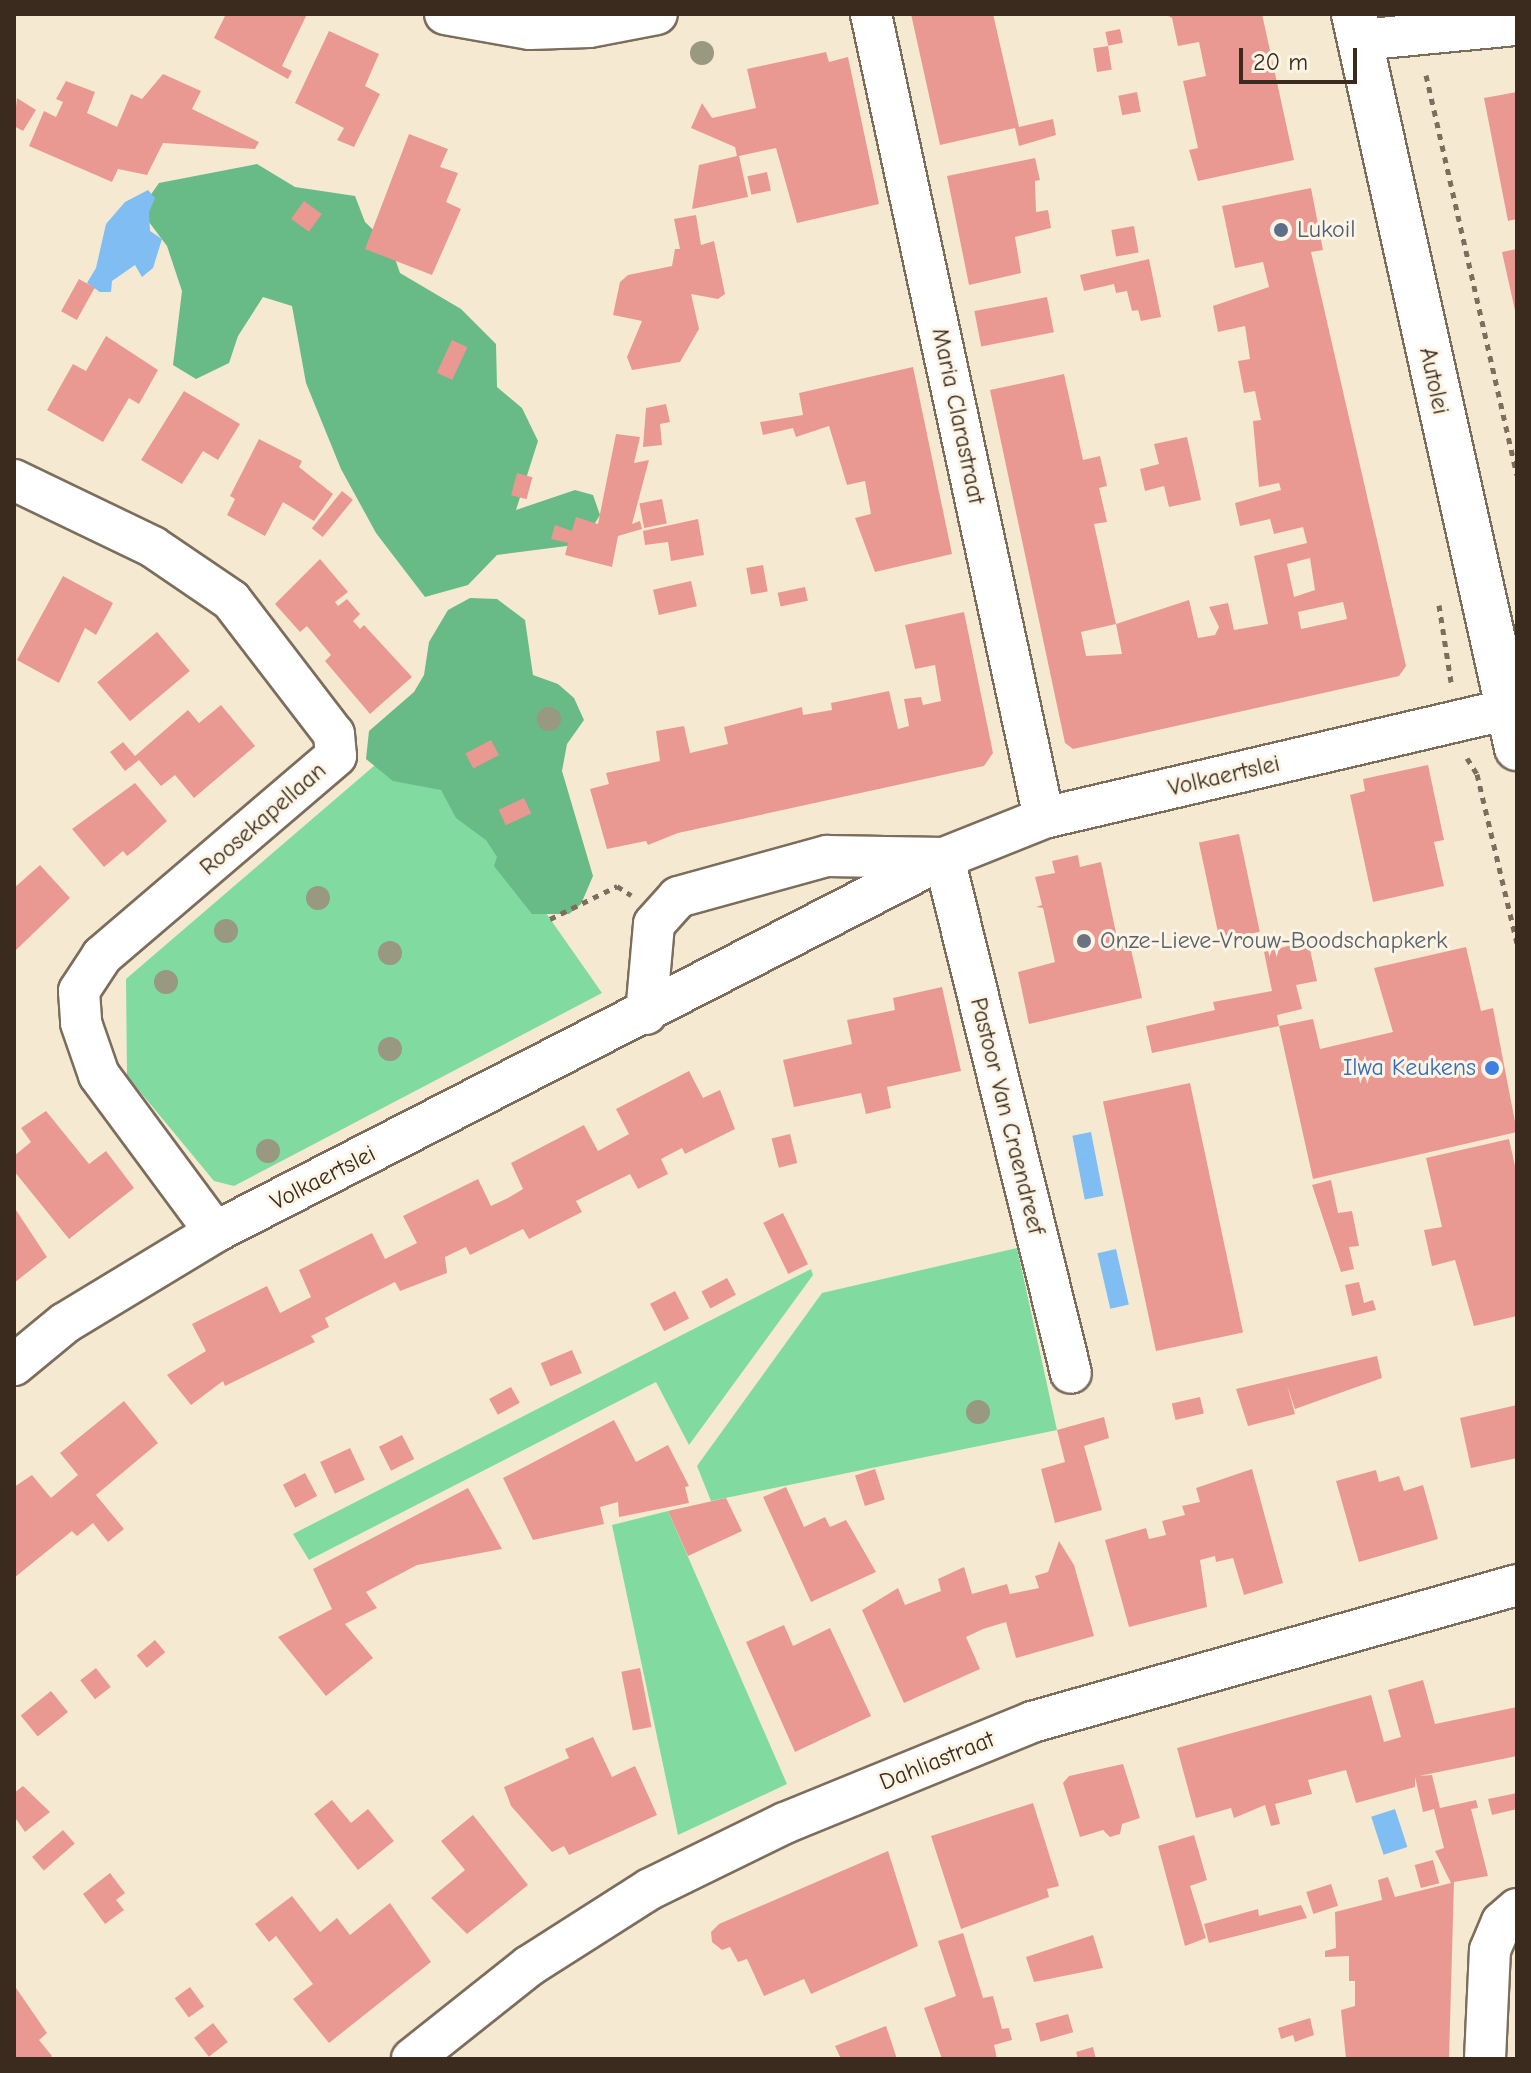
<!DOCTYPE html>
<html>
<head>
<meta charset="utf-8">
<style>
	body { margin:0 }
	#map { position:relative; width:1531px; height:2073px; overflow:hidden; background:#f5ead1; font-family:"Comic Neue",sans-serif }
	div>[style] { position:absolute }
	.green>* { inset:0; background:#81daa0 }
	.forest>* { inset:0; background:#68ba86 }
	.water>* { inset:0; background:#7fbdf3; transform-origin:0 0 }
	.building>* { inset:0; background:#ea9992; transform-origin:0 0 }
	.path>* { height:5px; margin-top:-2.5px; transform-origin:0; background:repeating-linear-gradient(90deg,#7c6d5d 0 6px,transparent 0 12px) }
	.roads { filter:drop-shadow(2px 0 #7c6d5d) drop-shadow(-2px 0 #7c6d5d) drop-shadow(0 2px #7c6d5d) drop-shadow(0 -2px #7c6d5d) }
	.street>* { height:40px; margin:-20px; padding:0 20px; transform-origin:20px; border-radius:20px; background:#fff }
	.primary>* { height:44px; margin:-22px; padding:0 22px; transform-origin:22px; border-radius:22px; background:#fff }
	.trees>* { width:24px; height:24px; margin:-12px; border-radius:50%; background:#989980 }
	.dots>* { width:22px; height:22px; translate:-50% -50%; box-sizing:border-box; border:4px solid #fcf5e5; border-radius:50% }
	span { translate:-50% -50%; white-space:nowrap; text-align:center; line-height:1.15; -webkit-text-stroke:6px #fcf5e5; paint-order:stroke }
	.service-label { font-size:24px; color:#4e5e75 }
	.left { translate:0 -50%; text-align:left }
	.street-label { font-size:24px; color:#3b2a1e }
	.worship-label { font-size:24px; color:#5b616d }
	.shop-label { font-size:24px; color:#366cbe }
	.right { translate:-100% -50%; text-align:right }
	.frame { position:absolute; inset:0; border:16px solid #3b2a1e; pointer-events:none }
	.scale { position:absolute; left:1239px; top:48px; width:118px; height:36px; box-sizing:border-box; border:4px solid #3b2a1e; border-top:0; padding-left:10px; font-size:24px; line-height:28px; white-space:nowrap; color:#3b2a1e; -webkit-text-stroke:6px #fcf5e5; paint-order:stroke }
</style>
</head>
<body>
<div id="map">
	<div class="green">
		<i style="clip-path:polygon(417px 729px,602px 993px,234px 1186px,214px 1181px,127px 1076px,126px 979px)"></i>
		<i style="clip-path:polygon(1017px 1248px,1057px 1430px,711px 1501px,697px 1466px,822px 1293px)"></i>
		<i style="clip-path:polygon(811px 1269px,813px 1275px,689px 1445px,656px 1382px,309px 1560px,293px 1534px)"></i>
		<i style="clip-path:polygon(668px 1511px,787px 1784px,678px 1835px,612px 1525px)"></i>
	</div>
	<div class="forest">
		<i style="clip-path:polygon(257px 164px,295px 187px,355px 196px,365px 222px,391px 247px,400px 273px,461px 309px,496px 344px,497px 387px,522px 408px,538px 441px,516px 510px,575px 490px,593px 495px,600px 515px,582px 544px,497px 555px,468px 585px,425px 597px,376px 533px,341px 469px,306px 383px,292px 306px,263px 297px,238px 336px,229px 363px,196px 379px,173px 365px,182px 291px,167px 246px,140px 210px,159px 183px)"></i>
		<i style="clip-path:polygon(470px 598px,497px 599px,525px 620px,533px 675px,558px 684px,574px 698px,584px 720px,567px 744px,562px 771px,593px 876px,581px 904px,569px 914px,532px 914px,494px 866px,497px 857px,486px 840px,456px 818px,441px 790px,393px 781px,366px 759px,369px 731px,414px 692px,424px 675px,429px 642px,448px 610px)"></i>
	</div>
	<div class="water">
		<i style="clip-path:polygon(148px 190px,155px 198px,149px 212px,150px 231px,162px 239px,153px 268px,142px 277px,135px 265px,112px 281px,111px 292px,100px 292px,87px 283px,96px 268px,106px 224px,125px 202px)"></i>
		<i style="left:1091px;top:1132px;width:65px;height:19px;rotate:79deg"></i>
		<i style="left:1116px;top:1249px;width:57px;height:19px;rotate:77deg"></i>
		<i style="left:1395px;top:1809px;width:40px;height:25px;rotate:72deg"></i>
	</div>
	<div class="building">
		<i style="clip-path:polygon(226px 14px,307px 14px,282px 66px,292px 71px,288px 79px,214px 38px)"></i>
		<i style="clip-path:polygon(911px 14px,993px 14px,1019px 127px,1053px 119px,1056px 135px,1019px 146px,1015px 128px,940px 145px)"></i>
		<i style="clip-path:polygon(1165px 14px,1262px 14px,1294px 160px,1198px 181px,1189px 150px,1198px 148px,1183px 81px,1206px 76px,1199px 42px,1178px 46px,1172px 18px)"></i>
		<i style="left:1120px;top:29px;width:14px;height:15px;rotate:78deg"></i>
		<i style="clip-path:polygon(329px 31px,379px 54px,365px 86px,380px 94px,354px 147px,337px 140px,344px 128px,295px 103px)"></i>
		<i style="left:1108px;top:46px;width:24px;height:15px;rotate:81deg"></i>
		<i style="clip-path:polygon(826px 52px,829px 62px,848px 57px,879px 204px,797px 223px,776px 148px,739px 156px,748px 197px,692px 209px,699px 165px,737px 156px,735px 147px,691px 128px,702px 103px,712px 118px,756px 108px,747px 69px)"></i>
		<i style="clip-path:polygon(163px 74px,201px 91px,192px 109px,259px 142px,255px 149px,163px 143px,147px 175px,118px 169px,112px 182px,29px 146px,44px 111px,56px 117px,63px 102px,56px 99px,66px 81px,95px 92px,87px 113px,117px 127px,131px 94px,142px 99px)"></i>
		<i style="left:1137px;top:92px;width:20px;height:19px;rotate:79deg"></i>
		<i style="clip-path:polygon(1517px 92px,1517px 219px,1508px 221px,1484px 98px)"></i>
		<i style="clip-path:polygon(17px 98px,36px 110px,23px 131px,14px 126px)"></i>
		<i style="clip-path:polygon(409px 134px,448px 149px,440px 167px,458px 173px,446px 202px,461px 209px,432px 275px,365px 249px)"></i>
		<i style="clip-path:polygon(1035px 158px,1040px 180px,1035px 181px,1036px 212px,1048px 210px,1051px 228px,1015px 237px,1021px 273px,969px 285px,947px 176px)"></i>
		<i style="left:767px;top:172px;width:19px;height:20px;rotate:78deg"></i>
		<i style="clip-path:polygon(evenodd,1311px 188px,1323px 250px,1311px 252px,1406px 666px,1399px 676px,1073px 749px,1065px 743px,990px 390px,1064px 374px,1083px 460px,1100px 456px,1107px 486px,1099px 488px,1107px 522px,1094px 524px,1116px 624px,1189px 600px,1198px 638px,1215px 635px,1219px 627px,1209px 607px,1228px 603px,1234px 630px,1268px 624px,1254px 556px,1307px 543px,1303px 527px,1274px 534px,1270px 519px,1240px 526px,1235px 503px,1281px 490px,1279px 483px,1259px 487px,1253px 421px,1261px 420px,1255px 391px,1244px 393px,1238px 361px,1250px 359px,1245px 326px,1218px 332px,1213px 306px,1269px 287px,1263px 262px,1235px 268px,1222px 206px,1311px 188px,1310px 558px,1315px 590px,1294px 597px,1287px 564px,1310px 558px,1311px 188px,1343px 602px,1347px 619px,1301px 629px,1298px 612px,1343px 602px,1311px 188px,1116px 624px,1122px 654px,1086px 656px,1081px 632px,1116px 624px)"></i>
		<i style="left:304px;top:201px;width:22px;height:22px;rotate:36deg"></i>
		<i style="clip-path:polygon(696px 215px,701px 245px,714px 241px,725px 294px,718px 299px,691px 294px,699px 329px,680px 362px,632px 370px,627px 357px,642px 321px,613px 315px,620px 282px,628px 275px,672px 266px,675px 249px,680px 249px,674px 219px)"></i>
		<i style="left:1134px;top:226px;width:27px;height:23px;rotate:80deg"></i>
		<i style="clip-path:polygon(1517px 249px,1517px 314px,1516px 315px,1502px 252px)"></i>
		<i style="clip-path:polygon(1149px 259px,1161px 317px,1141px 321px,1138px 310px,1132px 311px,1127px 291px,1116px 293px,1114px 284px,1084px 291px,1080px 275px)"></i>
		<i style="left:79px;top:279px;width:18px;height:37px;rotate:29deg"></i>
		<i style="left:1047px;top:297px;width:36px;height:74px;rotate:79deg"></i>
		<i style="clip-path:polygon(106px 336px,158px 370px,139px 404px,129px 398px,103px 442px,47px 410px,73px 364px,86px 371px)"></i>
		<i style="left:452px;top:340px;width:17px;height:36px;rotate:25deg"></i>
		<i style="clip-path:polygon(913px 367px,952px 554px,875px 572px,855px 518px,871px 514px,865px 481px,847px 485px,829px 426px,796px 437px,793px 428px,763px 435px,760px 422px,803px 415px,799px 393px)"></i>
		<i style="clip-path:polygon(184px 391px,240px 424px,218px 460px,203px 451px,182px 484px,141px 460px)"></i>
		<i style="clip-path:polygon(666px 404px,670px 422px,660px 424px,662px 445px,643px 447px,646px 408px)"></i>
		<i style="clip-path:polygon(616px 434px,640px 437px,634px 463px,649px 460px,632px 524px,640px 521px,642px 529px,618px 536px,612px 567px,565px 555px,568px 543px,551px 539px,555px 525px,572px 531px,576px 517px,598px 524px)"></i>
		<i style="clip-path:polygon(1187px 437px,1201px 500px,1169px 507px,1164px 486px,1145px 491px,1140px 469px,1159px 464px,1154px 444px)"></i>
		<i style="clip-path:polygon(259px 439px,302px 461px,299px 467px,333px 494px,314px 521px,283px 502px,265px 536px,227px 515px,235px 499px,230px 496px)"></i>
		<i style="left:517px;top:473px;width:16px;height:23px;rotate:15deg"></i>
		<i style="left:342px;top:491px;width:14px;height:48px;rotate:39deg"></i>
		<i style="left:662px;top:499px;width:25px;height:23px;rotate:79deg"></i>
		<i style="clip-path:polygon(698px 519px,704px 555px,671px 561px,668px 542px,645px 545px,643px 531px)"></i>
		<i style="clip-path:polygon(320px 559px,348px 592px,335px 602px,338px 606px,347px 599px,360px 614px,353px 621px,360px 629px,364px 625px,412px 677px,370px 714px,325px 661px,331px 655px,307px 626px,300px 632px,275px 604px)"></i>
		<i style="left:763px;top:565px;width:27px;height:17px;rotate:80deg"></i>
		<i style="clip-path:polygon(63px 576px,113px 603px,96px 635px,85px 628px,59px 683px,17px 660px)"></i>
		<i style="left:691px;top:581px;width:26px;height:39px;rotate:77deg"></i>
		<i style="left:805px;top:587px;width:14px;height:28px;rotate:78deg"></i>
		<i style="clip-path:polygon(964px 612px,993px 753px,984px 766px,678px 833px,648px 845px,646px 841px,607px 849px,590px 789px,609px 784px,606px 773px,660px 761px,656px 731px,684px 726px,690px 753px,728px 744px,724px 727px,802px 707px,803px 715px,832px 710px,831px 703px,889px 691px,898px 729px,909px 726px,904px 699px,921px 697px,923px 705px,941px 701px,935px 665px,915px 669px,905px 625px)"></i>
		<i style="left:157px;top:632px;width:51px;height:78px;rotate:50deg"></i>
		<i style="clip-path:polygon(221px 705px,255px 746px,194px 798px,175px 775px,161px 786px,139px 760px,125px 771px,110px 752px,123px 742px,135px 756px,188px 710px,199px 723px)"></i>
		<i style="left:491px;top:740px;width:17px;height:29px;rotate:62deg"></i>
		<i style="clip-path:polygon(1428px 765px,1444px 840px,1434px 842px,1444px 886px,1373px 902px,1350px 795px,1365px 791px,1363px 779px)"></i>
		<i style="clip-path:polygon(135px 783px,167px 821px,136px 849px,127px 856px,123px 851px,104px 867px,72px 829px)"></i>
		<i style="left:524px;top:798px;width:17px;height:28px;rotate:65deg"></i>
		<i style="left:1239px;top:834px;width:100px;height:41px;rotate:78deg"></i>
		<i style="clip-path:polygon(1078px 855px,1080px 867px,1101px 862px,1119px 947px,1130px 945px,1142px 998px,1029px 1024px,1018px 972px,1055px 962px,1043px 908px,1036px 907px,1042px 905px,1035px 877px,1055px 873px,1052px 861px)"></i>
		<i style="clip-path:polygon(40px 865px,70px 898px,14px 952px,14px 888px)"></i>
		<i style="clip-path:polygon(1308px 941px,1317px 981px,1296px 985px,1302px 1009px,1277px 1015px,1279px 1026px,1152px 1053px,1146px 1026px,1215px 1010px,1213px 1002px,1272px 991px,1264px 952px)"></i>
		<i style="clip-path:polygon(1466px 947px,1481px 1011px,1493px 1008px,1517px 1132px,1313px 1179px,1279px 1026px,1313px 1019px,1320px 1049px,1393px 1032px,1374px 968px)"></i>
		<i style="clip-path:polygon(942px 987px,961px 1071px,887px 1087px,891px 1108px,866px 1114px,861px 1093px,794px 1107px,783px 1060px,852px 1044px,847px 1020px,895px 1010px,893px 998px)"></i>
		<i style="clip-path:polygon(689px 1071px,703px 1098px,720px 1090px,735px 1129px,685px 1154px,682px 1148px,661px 1159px,668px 1174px,638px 1189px,630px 1174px,576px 1201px,582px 1212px,529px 1239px,523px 1229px,470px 1255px,466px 1247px,445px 1257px,447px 1273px,400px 1291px,395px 1282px,359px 1300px,325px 1318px,329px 1327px,311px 1336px,315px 1342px,225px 1386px,223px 1381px,191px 1405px,167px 1375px,206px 1351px,192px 1324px,267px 1286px,280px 1313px,311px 1297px,299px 1270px,372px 1233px,385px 1259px,417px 1243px,403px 1216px,478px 1179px,491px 1206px,508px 1198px,523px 1189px,511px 1163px,584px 1125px,598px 1151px,629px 1134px,616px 1109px)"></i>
		<i style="left:1190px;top:1083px;width:255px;height:89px;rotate:78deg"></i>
		<i style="clip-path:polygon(46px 1111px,89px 1164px,106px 1151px,134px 1188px,69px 1239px,14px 1171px,14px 1156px,31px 1142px,21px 1128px)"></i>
		<i style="left:790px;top:1134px;width:30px;height:19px;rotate:76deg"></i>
		<i style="clip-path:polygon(1509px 1139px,1517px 1175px,1517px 1316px,1474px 1326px,1455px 1260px,1432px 1266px,1424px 1230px,1442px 1227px,1426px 1158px)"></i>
		<i style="clip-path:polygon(1331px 1180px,1338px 1213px,1352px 1211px,1359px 1246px,1349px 1247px,1354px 1269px,1341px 1272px,1312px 1185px)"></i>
		<i style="clip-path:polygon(14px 1207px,47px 1257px,14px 1283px)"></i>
		<i style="left:783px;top:1213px;width:57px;height:22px;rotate:64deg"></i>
		<i style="left:727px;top:1278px;width:19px;height:29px;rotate:62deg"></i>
		<i style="clip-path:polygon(1359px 1282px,1364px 1303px,1373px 1300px,1376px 1310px,1352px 1316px,1345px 1285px)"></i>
		<i style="left:675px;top:1291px;width:31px;height:28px;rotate:63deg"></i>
		<i style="left:572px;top:1350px;width:25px;height:34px;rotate:67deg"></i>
		<i style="clip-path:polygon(1377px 1356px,1382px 1378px,1295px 1409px,1287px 1385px,1295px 1414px,1248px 1426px,1236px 1389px)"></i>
		<i style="left:511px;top:1387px;width:18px;height:25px;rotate:61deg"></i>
		<i style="left:1200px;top:1397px;width:17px;height:29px;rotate:77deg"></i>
		<i style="clip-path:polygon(124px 1401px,158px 1443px,96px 1495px,124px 1529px,108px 1542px,93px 1523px,77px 1536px,72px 1531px,14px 1578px,14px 1487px,32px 1475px,51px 1498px,78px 1475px,60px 1453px)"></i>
		<i style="clip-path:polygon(1517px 1405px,1517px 1458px,1471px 1468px,1460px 1418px)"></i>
		<i style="clip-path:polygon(1104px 1417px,1109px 1438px,1084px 1446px,1102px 1510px,1055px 1523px,1041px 1469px,1065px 1462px,1057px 1430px)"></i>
		<i style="clip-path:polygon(614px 1420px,636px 1462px,668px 1445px,689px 1486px,685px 1487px,689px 1503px,619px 1517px,618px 1502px,600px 1507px,604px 1524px,533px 1540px,503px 1478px)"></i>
		<i style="left:402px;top:1435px;width:27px;height:26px;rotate:63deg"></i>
		<i style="left:350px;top:1448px;width:35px;height:33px;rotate:65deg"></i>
		<i style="left:875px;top:1469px;width:32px;height:21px;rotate:72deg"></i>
		<i style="clip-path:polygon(1252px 1469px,1283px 1583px,1244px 1595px,1233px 1558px,1216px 1562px,1215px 1556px,1200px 1560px,1207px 1607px,1129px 1627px,1105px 1540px,1146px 1528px,1149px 1539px,1166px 1535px,1162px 1521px,1185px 1515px,1182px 1506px,1200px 1502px,1196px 1488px)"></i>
		<i style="clip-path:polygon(1376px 1470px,1379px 1482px,1399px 1476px,1404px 1491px,1423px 1485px,1438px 1539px,1359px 1562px,1336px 1481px)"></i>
		<i style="left:305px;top:1473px;width:26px;height:25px;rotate:62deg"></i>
		<i style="clip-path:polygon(786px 1487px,804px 1527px,825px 1517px,830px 1527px,846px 1520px,876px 1572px,811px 1602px,763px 1497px)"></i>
		<i style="clip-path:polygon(468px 1488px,502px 1549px,417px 1565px,366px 1592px,377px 1608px,345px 1624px,373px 1658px,326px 1696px,278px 1637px,332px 1609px,313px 1569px)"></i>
		<i style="clip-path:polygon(726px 1498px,742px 1531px,688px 1556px,668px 1511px)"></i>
		<i style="clip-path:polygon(1059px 1541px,1074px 1565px,1094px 1636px,1016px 1658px,1006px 1622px,983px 1629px,966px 1637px,980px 1669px,904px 1703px,862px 1610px,898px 1588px,905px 1605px,941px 1591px,938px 1579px,964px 1567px,972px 1594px,1007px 1584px,1010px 1594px,1039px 1588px,1035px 1576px,1048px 1572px)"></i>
		<i style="clip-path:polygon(784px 1625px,793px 1646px,830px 1628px,871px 1716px,795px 1752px,746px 1642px)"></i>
		<i style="left:155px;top:1640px;width:16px;height:24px;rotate:50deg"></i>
		<i style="left:96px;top:1668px;width:24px;height:20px;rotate:52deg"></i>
		<i style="left:640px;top:1668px;width:60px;height:19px;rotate:79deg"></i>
		<i style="clip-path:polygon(1423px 1680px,1435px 1724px,1517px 1707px,1517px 1756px,1419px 1776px,1432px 1775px,1440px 1808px,1476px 1800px,1478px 1808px,1471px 1809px,1488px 1876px,1454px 1882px,1449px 2059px,1346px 2059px,1341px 2010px,1355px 2006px,1355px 1981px,1349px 1981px,1349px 1956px,1325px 1957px,1325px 1951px,1336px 1948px,1335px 1912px,1382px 1900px,1378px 1880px,1388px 1877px,1395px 1897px,1451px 1883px,1435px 1851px,1444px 1848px,1434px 1809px,1423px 1812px,1415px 1777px,1415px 1787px,1356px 1803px,1346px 1770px,1308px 1780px,1312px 1794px,1275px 1804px,1280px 1824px,1271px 1826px,1265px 1805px,1234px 1818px,1231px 1808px,1196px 1818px,1177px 1748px,1371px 1695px,1384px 1742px,1401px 1737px,1388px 1690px)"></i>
		<i style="left:51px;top:1691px;width:27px;height:39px;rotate:51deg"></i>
		<i style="clip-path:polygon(593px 1737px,612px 1777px,635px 1766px,657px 1815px,569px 1855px,564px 1846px,552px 1852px,511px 1806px,504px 1787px,569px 1758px,565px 1749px)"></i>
		<i style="clip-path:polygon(1123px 1764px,1140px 1818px,1122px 1824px,1120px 1834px,1110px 1837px,1103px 1830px,1080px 1837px,1063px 1783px,1069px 1776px)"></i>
		<i style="clip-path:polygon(23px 1786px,50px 1812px,25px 1832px,14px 1816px,14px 1793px)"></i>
		<i style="clip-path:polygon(1517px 1793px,1517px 1809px,1492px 1815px,1488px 1799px)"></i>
		<i style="clip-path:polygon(332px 1800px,351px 1823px,368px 1809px,394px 1841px,358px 1870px,314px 1814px)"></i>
		<i style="clip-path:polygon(1033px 1803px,1059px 1886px,1047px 1889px,1049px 1897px,961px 1929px,931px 1836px)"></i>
		<i style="clip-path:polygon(473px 1815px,528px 1885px,467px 1934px,431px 1898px,465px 1870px,441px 1841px)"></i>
		<i style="left:63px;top:1830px;width:18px;height:41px;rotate:49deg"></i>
		<i style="clip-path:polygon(1194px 1835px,1207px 1880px,1190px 1886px,1206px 1938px,1185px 1946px,1158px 1846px)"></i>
		<i style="clip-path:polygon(888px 1851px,918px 1946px,811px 1994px,804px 1979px,764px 1996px,747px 1959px,738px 1962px,730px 1947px,722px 1950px,712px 1942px,711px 1932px,719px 1924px)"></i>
		<i style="left:1433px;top:1860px;width:24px;height:19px;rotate:75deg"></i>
		<i style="clip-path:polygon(110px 1873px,125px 1893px,116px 1900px,124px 1910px,105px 1924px,83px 1894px)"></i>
		<i style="left:1331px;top:1884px;width:23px;height:26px;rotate:72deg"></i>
		<i style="clip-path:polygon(292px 1896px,320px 1932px,337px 1918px,350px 1935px,390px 1903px,431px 1962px,329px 2043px,293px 1999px,313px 1984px,276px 1936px,269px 1942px,255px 1924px)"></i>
		<i style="clip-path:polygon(1301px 1905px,1307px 1918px,1209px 1943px,1204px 1924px,1258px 1909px,1259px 1916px)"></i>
		<i style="clip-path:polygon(963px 1933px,983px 1998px,993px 1996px,1002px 2029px,1009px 2028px,1012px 2040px,994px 2045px,997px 2059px,942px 2059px,924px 2008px,956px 1996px,938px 1941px)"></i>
		<i style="clip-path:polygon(1093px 1935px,1103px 1968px,1034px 1982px,1026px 1957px)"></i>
		<i style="clip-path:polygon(14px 1985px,47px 2033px,39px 2040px,52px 2056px,49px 2059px,14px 2059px)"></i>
		<i style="left:190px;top:1987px;width:24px;height:19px;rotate:54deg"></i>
		<i style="left:1068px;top:2014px;width:19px;height:34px;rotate:74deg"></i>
		<i style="clip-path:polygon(1310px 2018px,1314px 2035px,1295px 2042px,1293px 2035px,1281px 2039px,1278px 2028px)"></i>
		<i style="left:213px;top:2023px;width:24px;height:24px;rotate:52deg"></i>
		<i style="clip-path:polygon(886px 2026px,897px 2059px,841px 2059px,835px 2046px)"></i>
		<i style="clip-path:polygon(1093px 2047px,1096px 2059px,1078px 2059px,1076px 2052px)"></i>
	</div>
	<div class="path">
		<i style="left:1426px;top:75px;width:410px;rotate:77.2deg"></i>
		<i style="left:1439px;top:605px;width:78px;rotate:81.1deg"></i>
		<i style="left:1467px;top:758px;width:19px;rotate:58deg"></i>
		<i style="left:1477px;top:774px;width:174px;rotate:76.7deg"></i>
		<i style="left:550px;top:919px;width:75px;rotate:-26.2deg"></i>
		<i style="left:617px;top:886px;width:17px;rotate:33deg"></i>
	</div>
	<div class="roads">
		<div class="street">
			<i style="left:445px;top:14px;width:86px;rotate:10deg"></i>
			<i style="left:530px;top:29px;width:59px;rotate:-1.9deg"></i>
			<i style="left:589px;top:27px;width:69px;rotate:-10.8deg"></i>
			<i style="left:871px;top:14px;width:822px;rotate:77.86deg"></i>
			<i style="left:1360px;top:40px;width:158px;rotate:-5.5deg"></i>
			<i style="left:14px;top:480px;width:154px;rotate:25.7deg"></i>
			<i style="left:153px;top:547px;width:94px;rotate:34.2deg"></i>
			<i style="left:231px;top:600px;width:169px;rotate:52.5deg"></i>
			<i style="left:334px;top:734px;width:22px;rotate:85deg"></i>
			<i style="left:336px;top:756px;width:308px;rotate:139.5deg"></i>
			<i style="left:102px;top:956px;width:42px;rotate:123.3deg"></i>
			<i style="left:79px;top:991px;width:32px;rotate:86deg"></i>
			<i style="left:81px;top:1023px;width:55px;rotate:70.9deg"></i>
			<i style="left:99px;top:1075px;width:195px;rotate:53.5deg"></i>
			<i style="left:646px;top:1014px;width:90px;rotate:-84.9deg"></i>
			<i style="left:654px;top:924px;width:36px;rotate:-48deg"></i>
			<i style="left:678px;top:897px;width:155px;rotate:-15.4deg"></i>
			<i style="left:827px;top:856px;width:117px;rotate:1deg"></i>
			<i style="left:944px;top:858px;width:530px;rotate:76.15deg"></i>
			<i style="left:14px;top:1365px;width:66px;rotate:-39.5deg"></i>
			<i style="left:65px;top:1323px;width:175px;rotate:-31.2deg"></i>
			<i style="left:215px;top:1232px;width:819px;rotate:-27.16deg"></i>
			<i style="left:944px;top:858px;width:108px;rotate:-21.8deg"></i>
			<i style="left:1044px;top:818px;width:477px;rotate:-13.2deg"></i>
			<i style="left:412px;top:2059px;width:149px;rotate:-38.5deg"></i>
			<i style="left:529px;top:1966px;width:143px;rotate:-32.5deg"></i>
			<i style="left:650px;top:1889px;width:150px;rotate:-26.1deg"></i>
			<i style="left:785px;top:1823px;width:267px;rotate:-22.2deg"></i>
			<i style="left:1032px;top:1722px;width:504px;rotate:-15.77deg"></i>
			<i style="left:1485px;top:2059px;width:109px;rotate:-87.4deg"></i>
			<i style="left:1490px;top:1950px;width:30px;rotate:-67deg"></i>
			<i style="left:1502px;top:1922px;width:20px;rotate:-41deg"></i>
		</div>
		<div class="primary">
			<i style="left:1354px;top:14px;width:752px;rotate:77.48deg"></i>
		</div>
	</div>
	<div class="trees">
		<i style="left:702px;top:53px"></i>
		<i style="left:549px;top:719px"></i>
		<i style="left:318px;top:898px"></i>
		<i style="left:226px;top:931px"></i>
		<i style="left:390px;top:953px"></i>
		<i style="left:166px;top:982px"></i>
		<i style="left:390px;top:1049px"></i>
		<i style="left:268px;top:1151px"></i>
		<i style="left:978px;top:1412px"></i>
	</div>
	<div class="dots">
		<i style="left:1281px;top:230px;background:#5c6f8a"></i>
		<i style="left:1084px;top:941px;background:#6b7280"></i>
		<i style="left:1492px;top:1068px;background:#3f7fe0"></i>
	</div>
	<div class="service-label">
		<span class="left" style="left:1297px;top:230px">Lukoil</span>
	</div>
	<div class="street-label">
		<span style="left:1434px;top:381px;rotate:78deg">Autolei</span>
		<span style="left:958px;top:416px;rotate:78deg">Maria Clarastraat</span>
		<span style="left:1224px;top:776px;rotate:-13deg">Volkaertslei</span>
		<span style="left:263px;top:819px;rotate:-41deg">Roosekapellaan</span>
		<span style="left:1007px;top:1116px;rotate:76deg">Pastoor Van Craendreef</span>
		<span style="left:323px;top:1178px;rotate:-27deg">Volkaertslei</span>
		<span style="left:937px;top:1761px;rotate:-22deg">Dahliastraat</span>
	</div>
	<div class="worship-label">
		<span class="left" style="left:1100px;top:941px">Onze-Lieve-Vrouw-Boodschapkerk</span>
	</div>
	<div class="shop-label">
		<span class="right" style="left:1476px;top:1068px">Ilwa Keukens</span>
	</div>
	<div class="frame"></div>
	<div class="scale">20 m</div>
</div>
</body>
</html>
